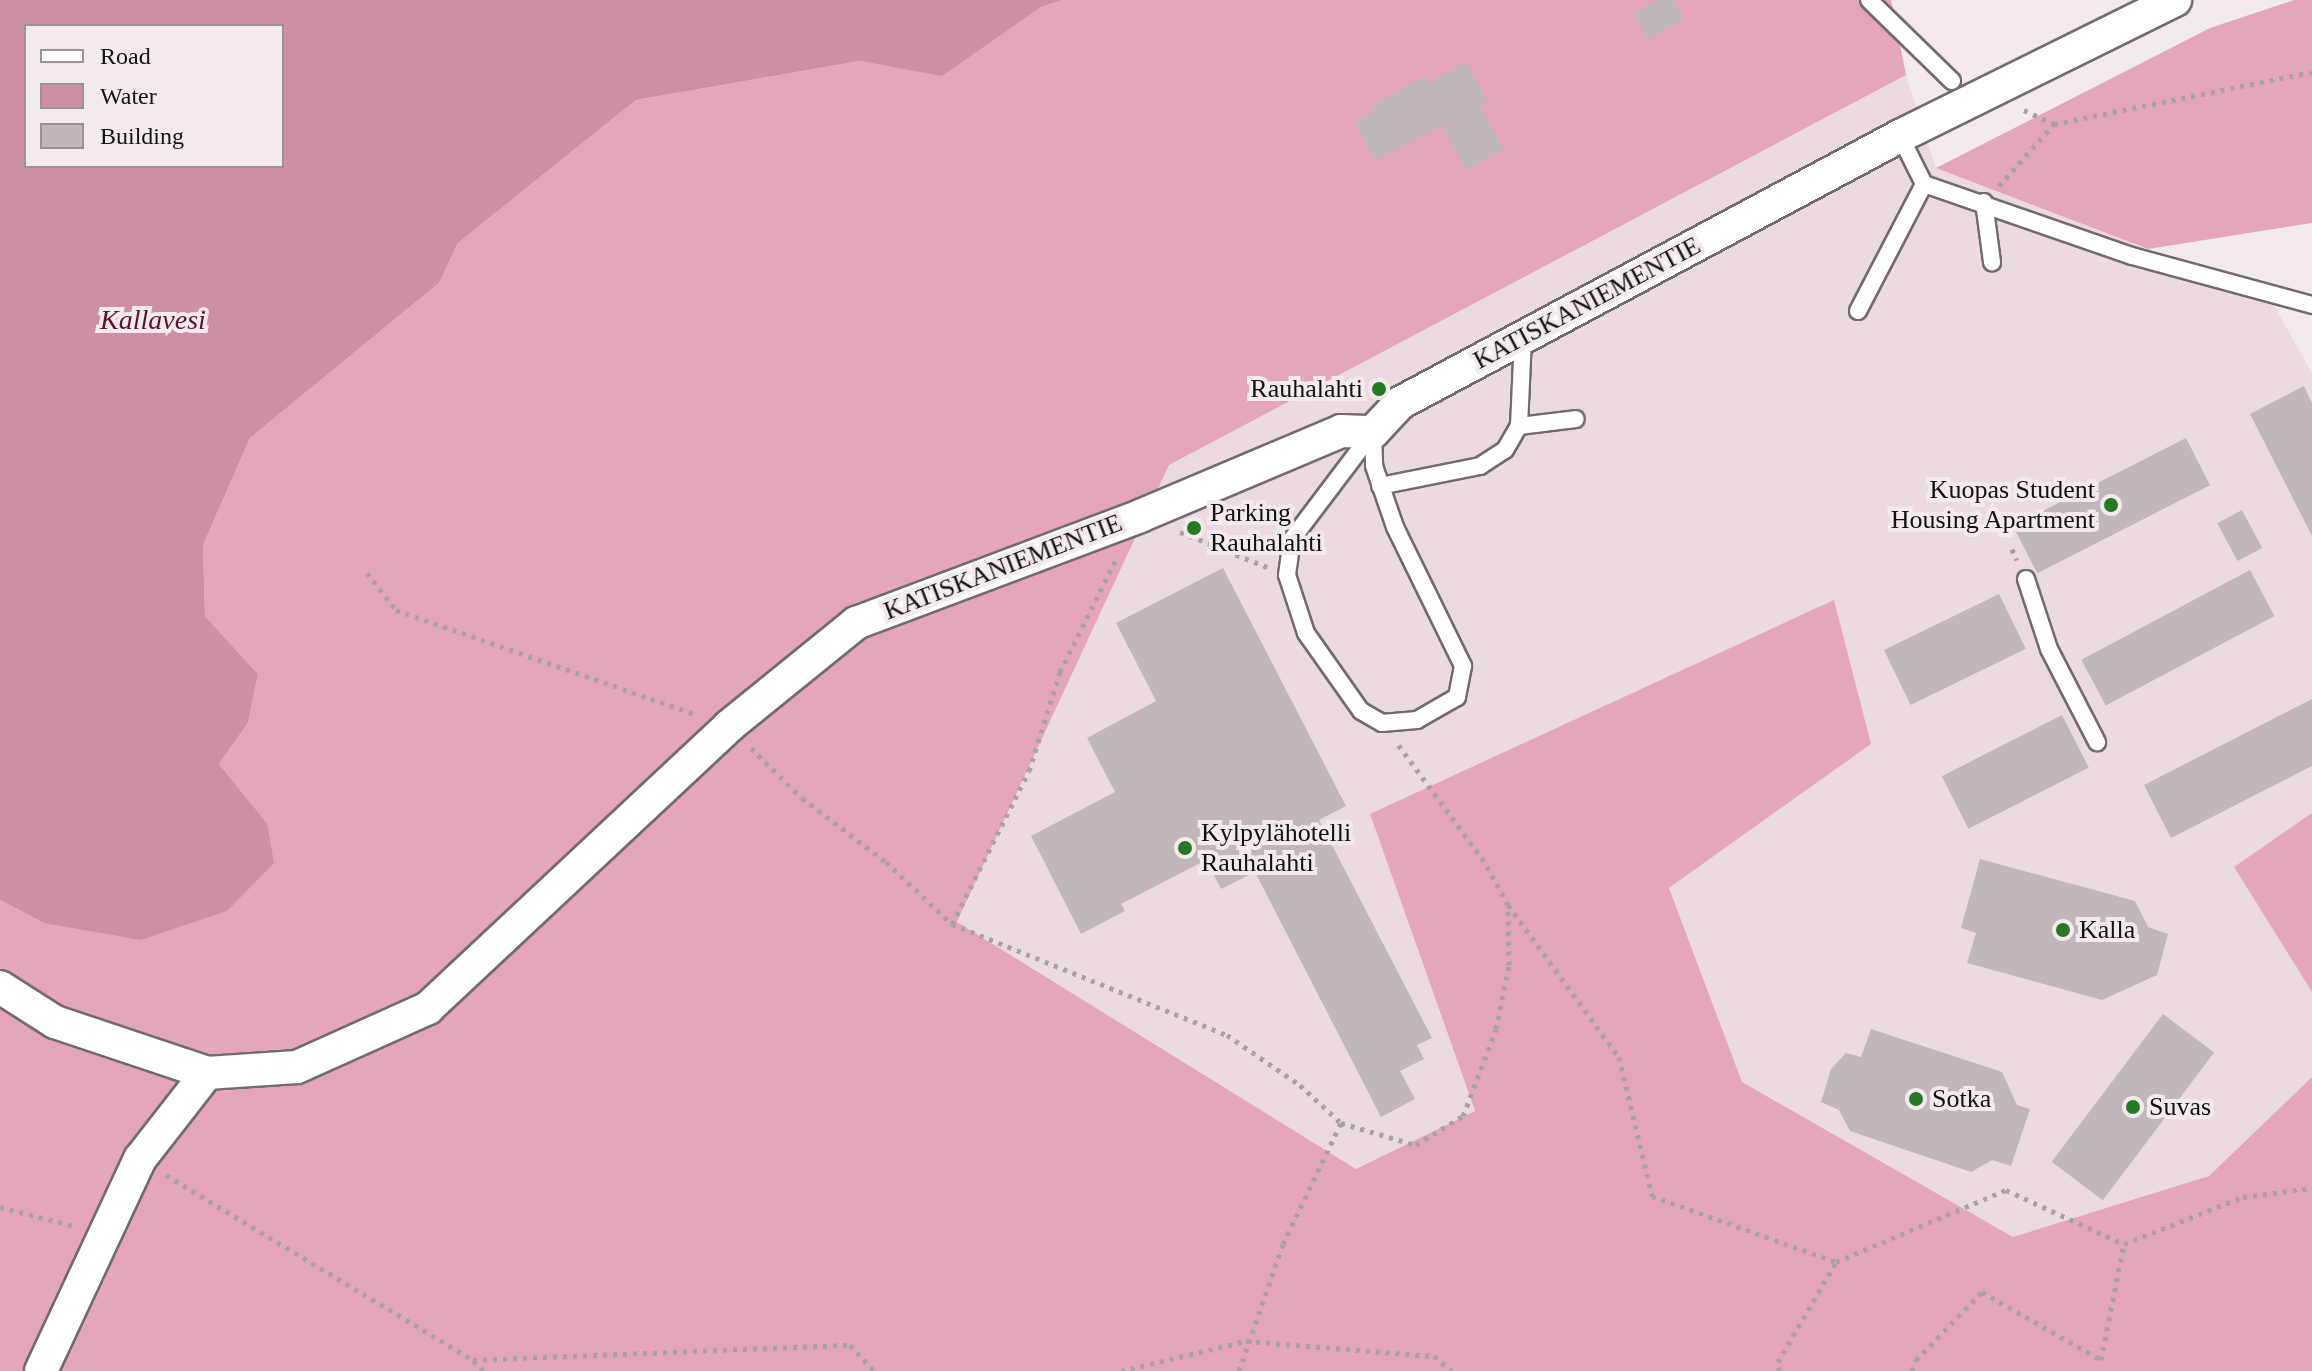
<!DOCTYPE html>
<html>
<head>
<meta charset="utf-8">
<style>
	body { margin:0 }
	#map { position:relative; width:2312px; height:1371px; overflow:hidden; background:#f3eaed; font-family:Georgia,serif }
	div>[style] { position:absolute }
	.built>* { inset:0; background:#ebdadf }
	.forest>* { inset:0; background:#e6a6b9 }
	.water>* { inset:0; background:#ce8fa3 }
	.building>* { inset:0; background:#c0b7ba; transform-origin:0 0 }
	.path>* { height:5px; margin-top:-2.5px; transform-origin:0; background:repeating-linear-gradient(90deg,#a9a2a4 0 4px,transparent 0 10px) }
	.roads { filter:drop-shadow(2px 0 #726b6d) drop-shadow(-2px 0 #726b6d) drop-shadow(0 2px #726b6d) drop-shadow(0 -2px #726b6d) }
	.lane>* { height:16px; margin:-8px; padding:0 8px; transform-origin:8px; border-radius:8px; background:#fff }
	.street>* { height:32px; margin:-16px; padding:0 16px; transform-origin:16px; border-radius:16px; background:#fff }
	.dots>* { width:22px; height:22px; translate:-50% -50%; box-sizing:border-box; border:4px solid #f3eaed; border-radius:50% }
	span { translate:-50% -50%; white-space:nowrap; text-align:center; line-height:1.15; -webkit-text-stroke:8px #f3eaed; paint-order:stroke }
	.street-label { font-size:26px; color:#141112 }
	.poi-label { font-size:26px; color:#141112 }
	.right { translate:-100% -50%; text-align:right }
	.left { translate:0 -50%; text-align:left }
	.water-label { font-size:28px; color:#5c1132; font-style:italic }
	.legend { position:absolute; left:24px; top:24px; width:260px; height:144px; box-sizing:border-box; background:#f3eaed; border:2px solid #9a9395; margin:0; padding:10px 14px; list-style:none; font-size:24px; color:#141112 }
	.legend li { display:flex; align-items:center; gap:16px; height:40px }
	.legend b { width:40px; border:2px solid #9a9395 }
</style>
</head>
<body>
<div id="map">
	<div class="built">
		<i style="clip-path:polygon(1906px 75px,1936px 168px,2268px 295px,2312px 373px,2312px 813px,2234px 867px,2312px 992px,2312px 1077px,2209px 1176px,2013px 1237px,1742px 1082px,1669px 888px,1871px 744px,1370px 814px,1475px 1112px,1356px 1169px,957px 923px,1169px 465px)"></i>
	</div>
	<div class="forest">
		<i style="clip-path:polygon(1063px 0,1891px 0,1906px 75px,1169px 465px,957px 922px,1356px 1169px,1475px 1111px,1370px 814px,1834px 600px,1871px 744px,1669px 888px,1742px 1082px,2013px 1237px,2209px 1176px,2312px 1077px,2312px 1371px,0 1371px,0 900px,44px 923px,267px 823px,219px 764px,248px 723px,258px 674px,205px 616px,203px 545px,250px 438px,439px 283px,458px 243px,636px 100px,860px 61px,942px 75px,1041px 7px)"></i>
		<i style="clip-path:polygon(2294px 0,2312px 0,2312px 223px,2148px 249px,1936px 168px,2210px 28px)"></i>
		<i style="clip-path:polygon(2312px 813px,2312px 992px,2234px 867px)"></i>
	</div>
	<div class="water">
		<i style="clip-path:polygon(evenodd,0 0,1063px 0,1041px 7px,942px 76px,860px 61px,636px 100px,458px 243px,439px 283px,250px 438px,203px 545px,205px 616px,258px 674px,248px 723px,219px 764px,267px 823px,274px 863px,227px 911px,141px 940px,44px 923px,0 900px,0 0,26px 26px,282px 26px,282px 166px,26px 166px,26px 26px)"></i>
	</div>
	<div class="building">
		<i style="clip-path:polygon(1656px 0,1674px 0,1684px 19px,1648px 39px,1633px 13px)"></i>
		<i style="clip-path:polygon(1466px 62px,1488px 102px,1480px 106px,1504px 150px,1466px 170px,1442px 125px,1375px 161px,1354px 121px,1373px 112px,1370px 106px,1425px 76px,1428px 83px)"></i>
		<i style="clip-path:polygon(2304px 386px,2312px 403px,2312px 536px,2250px 414px)"></i>
		<i style="left:2186px;top:438px;width:53px;height:194px;rotate:63deg"></i>
		<i style="left:2242px;top:510px;width:43px;height:28px;rotate:62deg"></i>
		<i style="clip-path:polygon(1223px 568px,1346px 806px,1319px 820px,1432px 1038px,1417px 1045px,1424px 1059px,1400px 1071px,1415px 1099px,1381px 1117px,1255px 872px,1221px 889px,1206px 860px,1121px 904px,1125px 911px,1081px 934px,1031px 836px,1115px 792px,1087px 738px,1156px 701px,1116px 623px)"></i>
		<i style="left:2250px;top:570px;width:52px;height:191px;rotate:62deg"></i>
		<i style="left:1999px;top:594px;width:61px;height:128px;rotate:64deg"></i>
		<i style="clip-path:polygon(2312px 699px,2312px 766px,2171px 838px,2144px 785px)"></i>
		<i style="left:2062px;top:715px;width:59px;height:135px;rotate:63deg"></i>
		<i style="clip-path:polygon(1980px 859px,2135px 901px,2148px 927px,2168px 934px,2157px 975px,2102px 1000px,1967px 963px,1976px 933px,1961px 928px)"></i>
		<i style="left:2163px;top:1014px;width:64px;height:185px;rotate:37deg"></i>
		<i style="clip-path:polygon(1871px 1029px,2002px 1072px,2017px 1105px,2030px 1109px,2011px 1166px,1992px 1160px,1971px 1172px,1850px 1131px,1839px 1110px,1821px 1102px,1831px 1069px,1846px 1053px,1861px 1057px)"></i>
	</div>
	<div class="path">
		<i style="left:2024px;top:110px;width:33px;rotate:25deg"></i>
		<i style="left:2054px;top:124px;width:263px;rotate:-11.4deg"></i>
		<i style="left:1999px;top:186px;width:83px;rotate:-48.4deg"></i>
		<i style="left:1180px;top:532px;width:94px;rotate:21.9deg"></i>
		<i style="left:2012px;top:549px;width:12px;rotate:66deg"></i>
		<i style="left:367px;top:573px;width:47px;rotate:51.9deg"></i>
		<i style="left:396px;top:610px;width:317px;rotate:19.2deg"></i>
		<i style="left:751px;top:748px;width:71px;rotate:44.4deg"></i>
		<i style="left:802px;top:798px;width:106px;rotate:37.3deg"></i>
		<i style="left:886px;top:862px;width:91px;rotate:43.2deg"></i>
		<i style="left:952px;top:924px;width:297px;rotate:22deg"></i>
		<i style="left:1227px;top:1035px;width:88px;rotate:34.4deg"></i>
		<i style="left:1300px;top:1085px;width:56px;rotate:42.8deg"></i>
		<i style="left:1341px;top:1123px;width:78px;rotate:16.3deg"></i>
		<i style="left:1416px;top:1145px;width:55px;rotate:-31.7deg"></i>
		<i style="left:1463px;top:1116px;width:93px;rotate:-69.2deg"></i>
		<i style="left:1496px;top:1029px;width:65px;rotate:-78.5deg"></i>
		<i style="left:1509px;top:965px;width:60px;rotate:-91deg"></i>
		<i style="left:1508px;top:905px;width:50px;rotate:-118.6deg"></i>
		<i style="left:1484px;top:861px;width:147px;rotate:-126.4deg"></i>
		<i style="left:1508px;top:905px;width:188px;rotate:53.9deg"></i>
		<i style="left:1619px;top:1057px;width:143px;rotate:76.6deg"></i>
		<i style="left:1652px;top:1196px;width:195px;rotate:19.7deg"></i>
		<i style="left:1836px;top:1262px;width:185px;rotate:-23deg"></i>
		<i style="left:2006px;top:1190px;width:130px;rotate:24.6deg"></i>
		<i style="left:2124px;top:1244px;width:128px;rotate:-21.6deg"></i>
		<i style="left:2243px;top:1197px;width:70px;rotate:-7.4deg"></i>
		<i style="left:952px;top:924px;width:171px;rotate:-63.3deg"></i>
		<i style="left:1029px;top:771px;width:104px;rotate:-72.6deg"></i>
		<i style="left:1060px;top:672px;width:128px;rotate:-63.6deg"></i>
		<i style="left:166px;top:1175px;width:358px;rotate:31.1deg"></i>
		<i style="left:473px;top:1360px;width:377px;rotate:-2.3deg"></i>
		<i style="left:850px;top:1345px;width:35px;rotate:47deg"></i>
		<i style="left:0;top:1207px;width:76px;rotate:14.4deg"></i>
		<i style="left:473px;top:1361px;width:15px;rotate:42deg"></i>
		<i style="left:1121px;top:1371px;width:129px;rotate:-13.5deg"></i>
		<i style="left:1246px;top:1341px;width:189px;rotate:4.6deg"></i>
		<i style="left:1434px;top:1356px;width:23px;rotate:40deg"></i>
		<i style="left:1239px;top:1371px;width:134px;rotate:-70.9deg"></i>
		<i style="left:1283px;top:1244px;width:134px;rotate:-64.4deg"></i>
		<i style="left:1779px;top:1371px;width:9px;rotate:-96deg"></i>
		<i style="left:1778px;top:1362px;width:116px;rotate:-59.9deg"></i>
		<i style="left:1912px;top:1371px;width:12px;rotate:-70deg"></i>
		<i style="left:1916px;top:1360px;width:95px;rotate:-45.9deg"></i>
		<i style="left:1982px;top:1292px;width:137px;rotate:29.7deg"></i>
		<i style="left:2101px;top:1360px;width:118px;rotate:-78.8deg"></i>
	</div>
	<div class="roads">
		<div class="lane">
			<i style="left:1869px;top:0;width:116px;rotate:44.3deg"></i>
			<i style="left:1900px;top:136px;width:54px;rotate:63.4deg"></i>
			<i style="left:1924px;top:184px;width:220px;rotate:19.1deg"></i>
			<i style="left:2132px;top:256px;width:187px;rotate:15.2deg"></i>
			<i style="left:1984px;top:202px;width:61px;rotate:82.4deg"></i>
			<i style="left:1858px;top:311px;width:143px;rotate:-62.5deg"></i>
			<i style="left:1519px;top:426px;width:57px;rotate:-7deg"></i>
			<i style="left:1373px;top:432px;width:34px;rotate:88deg"></i>
			<i style="left:1374px;top:466px;width:65px;rotate:71deg"></i>
			<i style="left:1395px;top:527px;width:155px;rotate:63.9deg"></i>
			<i style="left:1463px;top:666px;width:32px;rotate:101deg"></i>
			<i style="left:1457px;top:697px;width:46px;rotate:150.1deg"></i>
			<i style="left:1417px;top:720px;width:35px;rotate:175deg"></i>
			<i style="left:1382px;top:723px;width:24px;rotate:-150deg"></i>
			<i style="left:1361px;top:711px;width:95px;rotate:-125.2deg"></i>
			<i style="left:1306px;top:633px;width:61px;rotate:-108.1deg"></i>
			<i style="left:1287px;top:575px;width:36px;rotate:-82deg"></i>
			<i style="left:1292px;top:539px;width:134px;rotate:-52.9deg"></i>
			<i style="left:1380px;top:486px;width:102px;rotate:-11.3deg"></i>
			<i style="left:1480px;top:466px;width:30px;rotate:-33deg"></i>
			<i style="left:1505px;top:450px;width:28px;rotate:-60deg"></i>
			<i style="left:1519px;top:426px;width:88px;rotate:-87.4deg"></i>
			<i style="left:2026px;top:579px;width:74px;rotate:71.8deg"></i>
			<i style="left:2049px;top:649px;width:105px;rotate:62.7deg"></i>
		</div>
		<div class="street">
			<i style="left:0;top:987px;width:65px;rotate:32.5deg"></i>
			<i style="left:55px;top:1022px;width:160px;rotate:18.5deg"></i>
			<i style="left:41px;top:1371px;width:234px;rotate:-65deg"></i>
			<i style="left:140px;top:1159px;width:109px;rotate:-52.1deg"></i>
			<i style="left:207px;top:1073px;width:90px;rotate:-3.8deg"></i>
			<i style="left:297px;top:1067px;width:144px;rotate:-24.2deg"></i>
			<i style="left:428px;top:1008px;width:412px;rotate:-43.1deg"></i>
			<i style="left:729px;top:726px;width:164px;rotate:-39deg"></i>
			<i style="left:856px;top:623px;width:303px;rotate:-20.6deg"></i>
			<i style="left:1140px;top:516px;width:218px;rotate:-22.9deg"></i>
			<i style="left:1341px;top:431px;width:32px;rotate:2deg"></i>
			<i style="left:1373px;top:432px;width:40px;rotate:-47deg"></i>
			<i style="left:1400px;top:403px;width:567px;rotate:-28.1deg"></i>
			<i style="left:1900px;top:136px;width:307px;rotate:-26.3deg"></i>
		</div>
	</div>
	<div class="dots">
		<i style="left:1379px;top:389px;background:#267823"></i>
		<i style="left:2111px;top:505px;background:#267823"></i>
		<i style="left:1194px;top:528px;background:#267823"></i>
		<i style="left:1185px;top:848px;background:#267823"></i>
		<i style="left:2063px;top:930px;background:#267823"></i>
		<i style="left:1916px;top:1099px;background:#267823"></i>
		<i style="left:2133px;top:1107px;background:#267823"></i>
	</div>
	<div class="street-label">
		<span style="left:1587px;top:303px;rotate:-28deg">KATISKANIEMENTIE</span>
		<span style="left:1003px;top:567px;rotate:-21deg">KATISKANIEMENTIE</span>
	</div>
	<div class="poi-label">
		<span class="right" style="left:1363px;top:389px">Rauhalahti</span>
		<span class="right" style="left:2095px;top:505px">Kuopas Student<br>Housing Apartment</span>
		<span class="left" style="left:1210px;top:528px">Parking<br>Rauhalahti</span>
		<span class="left" style="left:1201px;top:848px">Kylpylähotelli<br>Rauhalahti</span>
		<span class="left" style="left:2079px;top:930px">Kalla</span>
		<span class="left" style="left:1932px;top:1099px">Sotka</span>
		<span class="left" style="left:2149px;top:1107px">Suvas</span>
	</div>
	<div class="water-label">
		<span style="left:153px;top:320px">Kallavesi</span>
	</div>
	<ul class="legend">
	<li><b style="height:10px;background:#fff"></b>Road</li>
	<li><b style="height:22px;background:#ce8fa3"></b>Water</li>
	<li><b style="height:22px;background:#c0b7ba"></b>Building</li>
	</ul>
</div>
</body>
</html>
